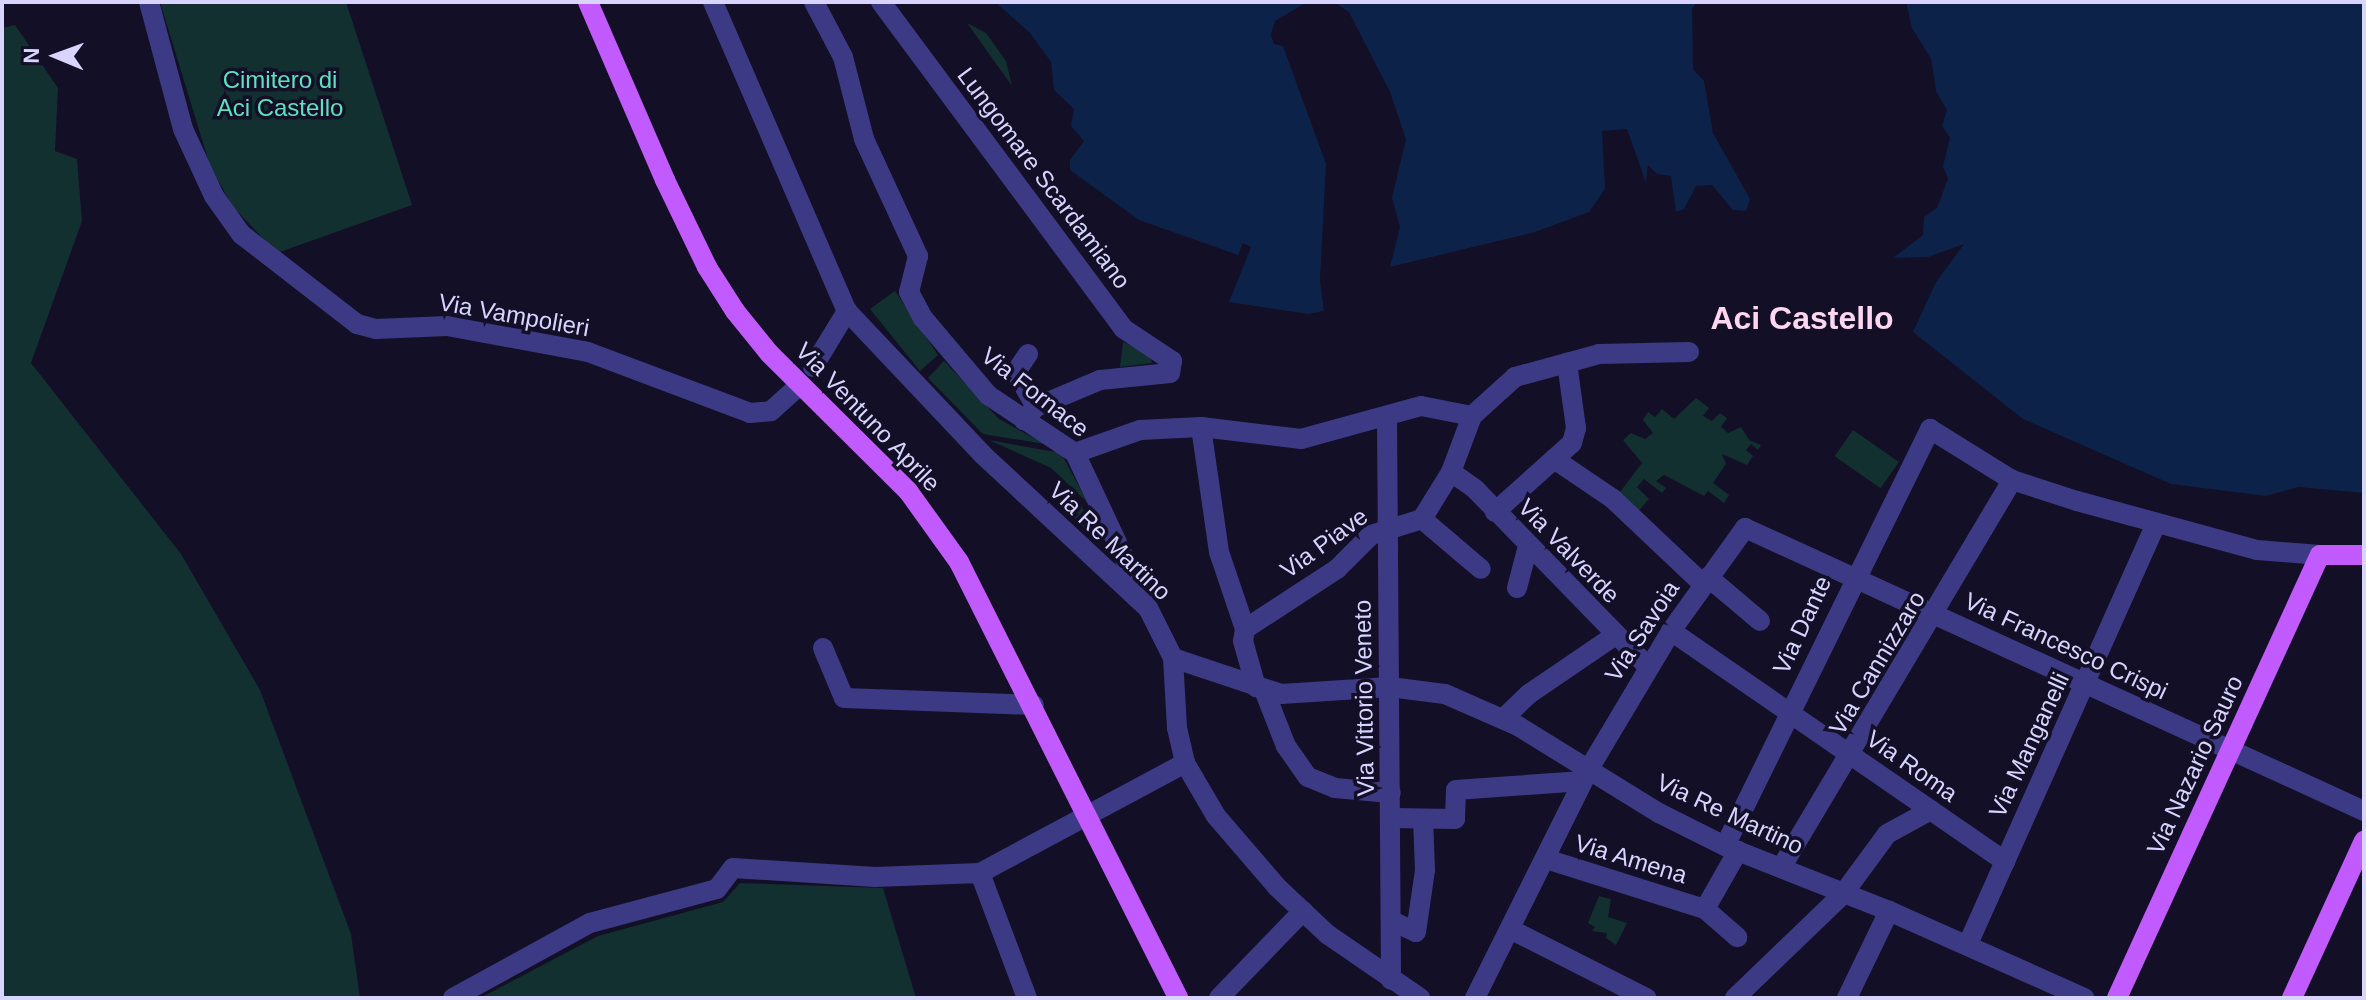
<!DOCTYPE html>
<html>
<head>
<meta charset="utf-8">
<style>
	body { margin:0 }
	#map { position:relative; width:2366px; height:1000px; overflow:hidden; background:#130f26; font-family:Helvetica,sans-serif }
	div>[style] { position:absolute }
	.green>* { inset:0; background:#12302f; transform-origin:0 0 }
	.water>* { inset:0; background:#0c2248 }
	.minor>* { height:20px; margin:-10px; padding:0 10px; transform-origin:10px; border-radius:10px; background:#3d3a85 }
	.major>* { height:20px; margin:-10px; padding:0 10px; transform-origin:10px; border-radius:10px; background:#c25bff }
	span { translate:-50% -50%; white-space:nowrap; text-align:center; line-height:1.15; -webkit-text-stroke:7px #130f26; paint-order:stroke }
	.park-label { font-size:24px; color:#5fe0c0 }
	.street-label { font-size:24px; color:#d9d4ff }
	.district-label { font-size:32px; color:#ffd6f0; font-weight:700 }
	.frame { position:absolute; inset:0; border:4px solid #d9d4ff; pointer-events:none }
	.north { position:absolute; left:16px; top:16px; width:80px; height:80px; -webkit-text-stroke:6px #130f26; paint-order:stroke; rotate:271deg; font-size:22px; font-weight:700; line-height:32px; text-align:center; color:#d9d4ff }
	.north::after { content:''; display:block; margin:auto; width:28px; height:36px; background:#d9d4ff; clip-path:polygon(50% 0,100% 100%,50% 72%,0 100%) }
</style>
</head>
<body>
<div id="map">
	<div class="green">
		<i style="clip-path:polygon(160px 2px,346px 2px,412px 205px,277px 253px,233px 207px,210px 166px)"></i>
		<i style="clip-path:polygon(967px 23px,986px 33px,1006px 61px,1012px 86px)"></i>
		<i style="clip-path:polygon(15px 25px,58px 88px,55px 151px,77px 159px,82px 221px,31px 363px,181px 554px,260px 690px,351px 934px,360px 998px,2px 998px,2px 28px)"></i>
		<i style="clip-path:polygon(895px 291px,938px 355px,920px 371px,870px 309px)"></i>
		<i style="clip-path:polygon(1123px 342px,1150px 354px,1152px 363px,1120px 367px)"></i>
		<i style="clip-path:polygon(944px 361px,999px 419px,1045px 444px,983px 434px,928px 378px)"></i>
		<i style="clip-path:polygon(1696px 398px,1709px 408px,1703px 416px,1712px 421px,1720px 413px,1727px 418px,1721px 427px,1728px 433px,1741px 427px,1749px 440px,1761px 445px,1758px 450px,1751px 444px,1746px 450px,1753px 456px,1747px 465px,1722px 454px,1726px 464px,1713px 483px,1729px 495px,1724px 503px,1708px 491px,1704px 496px,1664px 475px,1656px 481px,1666px 488px,1662px 493px,1644px 479px,1637px 487px,1649px 499px,1635px 515px,1617px 496px,1642px 463px,1623px 440px,1631px 433px,1645px 439px,1653px 433px,1643px 420px,1648px 412px,1655px 417px,1662px 409px,1674px 419px)"></i>
		<i style="left:1853px;top:430px;width:56px;height:32px;rotate:35deg"></i>
		<i style="clip-path:polygon(989px 440px,1061px 453px,1088px 503px,1051px 468px)"></i>
		<i style="clip-path:polygon(1071px 496px,1081px 505px,1094px 531px,1090px 534px,1062px 504px)"></i>
		<i style="clip-path:polygon(740px 883px,883px 888px,916px 998px,480px 998px,598px 936px,723px 902px)"></i>
		<i style="clip-path:polygon(1599px 896px,1611px 899px,1608px 917px,1627px 923px,1616px 945px,1606px 938px,1607px 933px,1592px 931px,1595px 927px,1588px 923px)"></i>
	</div>
	<div class="water">
		<i style="clip-path:polygon(995px 2px,1307px 2px,1275px 21px,1271px 35px,1274px 44px,1283px 46px,1326px 164px,1320px 281px,1324px 311px,1308px 314px,1229px 302px,1251px 247px,1243px 243px,1238px 255px,1139px 220px,1070px 170px,1070px 160px,1084px 141px,1071px 126px,1074px 109px,1054px 90px,1051px 62px,1030px 33px)"></i>
		<i style="clip-path:polygon(1334px 2px,1697px 2px,1692px 9px,1693px 69px,1704px 81px,1713px 133px,1750px 199px,1746px 211px,1733px 210px,1712px 185px,1696px 186px,1684px 209px,1676px 212px,1671px 176px,1657px 174px,1648px 165px,1646px 183px,1627px 129px,1602px 131px,1605px 189px,1589px 212px,1535px 232px,1390px 267px,1400px 227px,1392px 198px,1406px 139px,1390px 92px,1349px 12px)"></i>
		<i style="clip-path:polygon(1906px 2px,2364px 2px,2364px 493px,2298px 487px,2266px 496px,2171px 484px,2023px 419px,1913px 332px,1936px 282px,1964px 244px,1928px 257px,1893px 258px,1923px 235px,1924px 217px,1937px 208px,1948px 179px,1943px 166px,1950px 138px,1942px 126px,1947px 110px,1936px 91px,1931px 59px,1912px 28px)"></i>
	</div>
	<div class="minor">
		<i style="left:149px;top:2px;width:131px;rotate:75deg"></i>
		<i style="left:183px;top:129px;width:74px;rotate:65.2deg"></i>
		<i style="left:214px;top:196px;width:47px;rotate:54.6deg"></i>
		<i style="left:241px;top:234px;width:147px;rotate:37.8deg"></i>
		<i style="left:357px;top:324px;width:20px;rotate:15deg"></i>
		<i style="left:376px;top:329px;width:71px;rotate:-2.4deg"></i>
		<i style="left:447px;top:326px;width:143px;rotate:10.4deg"></i>
		<i style="left:588px;top:352px;width:173px;rotate:20.6deg"></i>
		<i style="left:750px;top:413px;width:21px;rotate:-5deg"></i>
		<i style="left:771px;top:411px;width:39px;rotate:-42deg"></i>
		<i style="left:713px;top:2px;width:337px;rotate:66.6deg"></i>
		<i style="left:847px;top:311px;width:197px;rotate:46.6deg"></i>
		<i style="left:982px;top:454px;width:226px;rotate:42.9deg"></i>
		<i style="left:1148px;top:608px;width:56px;rotate:63.4deg"></i>
		<i style="left:1173px;top:658px;width:70px;rotate:86.7deg"></i>
		<i style="left:1177px;top:728px;width:36px;rotate:77deg"></i>
		<i style="left:1185px;top:763px;width:61px;rotate:59.7deg"></i>
		<i style="left:1216px;top:816px;width:94px;rotate:49.3deg"></i>
		<i style="left:1277px;top:887px;width:69px;rotate:43.2deg"></i>
		<i style="left:1327px;top:934px;width:113px;rotate:34.5deg"></i>
		<i style="left:814px;top:2px;width:62px;rotate:62.2deg"></i>
		<i style="left:843px;top:57px;width:85px;rotate:75.6deg"></i>
		<i style="left:864px;top:139px;width:129px;rotate:65.2deg"></i>
		<i style="left:918px;top:256px;width:37px;rotate:104deg"></i>
		<i style="left:909px;top:292px;width:30px;rotate:62deg"></i>
		<i style="left:923px;top:318px;width:101px;rotate:49.8deg"></i>
		<i style="left:988px;top:395px;width:105px;rotate:33.7deg"></i>
		<i style="left:1075px;top:453px;width:162px;rotate:64.9deg"></i>
		<i style="left:881px;top:2px;width:407px;rotate:53.4deg"></i>
		<i style="left:1124px;top:329px;width:58px;rotate:33.7deg"></i>
		<i style="left:1172px;top:361px;width:12px;rotate:99deg"></i>
		<i style="left:1170px;top:373px;width:70px;rotate:174.3deg"></i>
		<i style="left:1100px;top:380px;width:69px;rotate:157.1deg"></i>
		<i style="left:1036px;top:407px;width:18px;rotate:133deg"></i>
		<i style="left:1028px;top:354px;width:22px;rotate:124deg"></i>
		<i style="left:1016px;top:372px;width:40px;rotate:60.3deg"></i>
		<i style="left:813px;top:367px;width:66px;rotate:-58.7deg"></i>
		<i style="left:1387px;top:416px;width:564px;rotate:89.59deg"></i>
		<i style="left:1201px;top:427px;width:126px;rotate:81.8deg"></i>
		<i style="left:1219px;top:552px;width:81px;rotate:71.3deg"></i>
		<i style="left:1245px;top:629px;width:12px;rotate:99deg"></i>
		<i style="left:1243px;top:641px;width:48px;rotate:74.2deg"></i>
		<i style="left:1075px;top:453px;width:69px;rotate:-19.5deg"></i>
		<i style="left:1140px;top:430px;width:61px;rotate:-2.8deg"></i>
		<i style="left:1201px;top:427px;width:101px;rotate:6.8deg"></i>
		<i style="left:1301px;top:439px;width:124px;rotate:-15.4deg"></i>
		<i style="left:1421px;top:406px;width:52px;rotate:11.1deg"></i>
		<i style="left:1472px;top:416px;width:58px;rotate:-42.2deg"></i>
		<i style="left:1515px;top:377px;width:87px;rotate:-15.3deg"></i>
		<i style="left:1599px;top:354px;width:90px;rotate:-1.3deg"></i>
		<i style="left:1554px;top:459px;width:71px;rotate:34.1deg"></i>
		<i style="left:1613px;top:499px;width:124px;rotate:43.4deg"></i>
		<i style="left:1451px;top:472px;width:29px;rotate:35deg"></i>
		<i style="left:1475px;top:489px;width:248px;rotate:45.8deg"></i>
		<i style="left:1495px;top:512px;width:103px;rotate:-41.9deg"></i>
		<i style="left:1572px;top:443px;width:16px;rotate:-75deg"></i>
		<i style="left:1576px;top:428px;width:66px;rotate:-97.9deg"></i>
		<i style="left:1422px;top:519px;width:77px;rotate:40.3deg"></i>
		<i style="left:1708px;top:577px;width:68px;rotate:40.2deg"></i>
		<i style="left:1517px;top:588px;width:43px;rotate:-75.3deg"></i>
		<i style="left:1245px;top:629px;width:110px;rotate:-33.1deg"></i>
		<i style="left:1337px;top:569px;width:48px;rotate:-45deg"></i>
		<i style="left:1371px;top:535px;width:53px;rotate:-17.4deg"></i>
		<i style="left:1422px;top:519px;width:55px;rotate:-58.3deg"></i>
		<i style="left:1451px;top:472px;width:60px;rotate:-69.4deg"></i>
		<i style="left:1671px;top:631px;width:406px;rotate:34.6deg"></i>
		<i style="left:823px;top:648px;width:54px;rotate:67.2deg"></i>
		<i style="left:844px;top:698px;width:190px;rotate:2.1deg"></i>
		<i style="left:1173px;top:658px;width:114px;rotate:18.4deg"></i>
		<i style="left:1281px;top:694px;width:109px;rotate:-3.7deg"></i>
		<i style="left:1390px;top:687px;width:55px;rotate:7.3deg"></i>
		<i style="left:1445px;top:694px;width:80px;rotate:23.7deg"></i>
		<i style="left:1518px;top:726px;width:166px;rotate:31.7deg"></i>
		<i style="left:1659px;top:813px;width:74px;rotate:26.6deg"></i>
		<i style="left:1725px;top:846px;width:176px;rotate:21.6deg"></i>
		<i style="left:1889px;top:911px;width:214px;rotate:24deg"></i>
		<i style="left:1264px;top:690px;width:60px;rotate:68.6deg"></i>
		<i style="left:1286px;top:746px;width:38px;rotate:55deg"></i>
		<i style="left:1308px;top:777px;width:29px;rotate:22deg"></i>
		<i style="left:1335px;top:788px;width:56px;rotate:5.1deg"></i>
		<i style="left:1504px;top:718px;width:35px;rotate:-44deg"></i>
		<i style="left:1529px;top:694px;width:103px;rotate:-34.3deg"></i>
		<i style="left:1391px;top:818px;width:64px;rotate:0.9deg"></i>
		<i style="left:1455px;top:819px;width:29px;rotate:-88deg"></i>
		<i style="left:1456px;top:790px;width:127px;rotate:-4.1deg"></i>
		<i style="left:1725px;top:846px;width:465px;rotate:-63.8deg"></i>
		<i style="left:1930px;top:429px;width:97px;rotate:31.9deg"></i>
		<i style="left:2012px;top:480px;width:68px;rotate:17.9deg"></i>
		<i style="left:2077px;top:501px;width:187px;rotate:15.2deg"></i>
		<i style="left:2257px;top:550px;width:63px;rotate:4.5deg"></i>
		<i style="left:1546px;top:859px;width:167px;rotate:17.5deg"></i>
		<i style="left:1705px;top:909px;width:43px;rotate:41.2deg"></i>
		<i style="left:1781px;top:868px;width:452px;rotate:-59.2deg"></i>
		<i style="left:980px;top:873px;width:134px;rotate:69.4deg"></i>
		<i style="left:1705px;top:909px;width:67px;rotate:-60.4deg"></i>
		<i style="left:1392px;top:921px;width:26px;rotate:25deg"></i>
		<i style="left:1416px;top:932px;width:63px;rotate:-81.7deg"></i>
		<i style="left:1425px;top:870px;width:51px;rotate:-92.2deg"></i>
		<i style="left:1510px;top:929px;width:153px;rotate:26.9deg"></i>
		<i style="left:1968px;top:944px;width:461px;rotate:-65.9deg"></i>
		<i style="left:453px;top:998px;width:156px;rotate:-28.7deg"></i>
		<i style="left:590px;top:923px;width:131px;rotate:-15deg"></i>
		<i style="left:717px;top:889px;width:26px;rotate:-53deg"></i>
		<i style="left:733px;top:868px;width:142px;rotate:3.6deg"></i>
		<i style="left:875px;top:877px;width:105px;rotate:-2.2deg"></i>
		<i style="left:980px;top:873px;width:233px;rotate:-28.2deg"></i>
		<i style="left:1219px;top:998px;width:121px;rotate:-46deg"></i>
		<i style="left:1475px;top:998px;width:258px;rotate:-63.5deg"></i>
		<i style="left:1590px;top:767px;width:158px;rotate:-59.2deg"></i>
		<i style="left:1671px;top:631px;width:127px;rotate:-54.3deg"></i>
		<i style="left:1745px;top:528px;width:681px;rotate:24.57deg"></i>
		<i style="left:1735px;top:998px;width:150px;rotate:-43.9deg"></i>
		<i style="left:1843px;top:894px;width:74px;rotate:-53.7deg"></i>
		<i style="left:1887px;top:834px;width:50px;rotate:-28.6deg"></i>
		<i style="left:1847px;top:998px;width:97px;rotate:-64.2deg"></i>
	</div>
	<div class="major">
		<i style="left:588px;top:2px;width:194px;rotate:66.6deg"></i>
		<i style="left:665px;top:180px;width:97px;rotate:64.2deg"></i>
		<i style="left:707px;top:267px;width:52px;rotate:57.5deg"></i>
		<i style="left:735px;top:311px;width:54px;rotate:51deg"></i>
		<i style="left:769px;top:353px;width:196px;rotate:44.8deg"></i>
		<i style="left:908px;top:491px;width:87px;rotate:54.3deg"></i>
		<i style="left:959px;top:562px;width:488px;rotate:63.3deg"></i>
		<i style="left:2117px;top:998px;width:487px;rotate:-65.4deg"></i>
		<i style="left:2320px;top:555px;width:44px"></i>
		<i style="left:2292px;top:998px;width:173px;rotate:-65.4deg"></i>
	</div>
	<div class="park-label">
		<span style="left:280px;top:94px">Cimitero di<br>Aci Castello</span>
	</div>
	<div class="street-label">
		<span style="left:1044px;top:178px;rotate:53deg">Lungomare Scardamiano</span>
		<span style="left:514px;top:315px;rotate:10deg">Via Vampolieri</span>
		<span style="left:1035px;top:392px;rotate:38deg">Via Fornace</span>
		<span style="left:868px;top:417px;rotate:46deg">Via Ventuno Aprile</span>
		<span style="left:1110px;top:541px;rotate:44deg">Via Re Martino</span>
		<span style="left:1324px;top:543px;rotate:-36deg">Via Piave</span>
		<span style="left:1569px;top:551px;rotate:46deg">Via Valverde</span>
		<span style="left:1802px;top:625px;rotate:-65deg">Via Dante</span>
		<span style="left:1642px;top:631px;rotate:-57deg">Via Savoia</span>
		<span style="left:2066px;top:646px;rotate:25deg">Via Francesco Crispi</span>
		<span style="left:1877px;top:663px;rotate:-59deg">Via Cannizzaro</span>
		<span style="left:1364px;top:698px;rotate:-91deg">Via Vittorio Veneto</span>
		<span style="left:2029px;top:745px;rotate:-65deg">Via Manganelli</span>
		<span style="left:2195px;top:765px;rotate:-65deg">Via Nazario Sauro</span>
		<span style="left:1912px;top:766px;rotate:35deg">Via Roma</span>
		<span style="left:1730px;top:814px;rotate:25deg">Via Re Martino</span>
		<span style="left:1631px;top:859px;rotate:17deg">Via Amena</span>
	</div>
	<div class="district-label">
		<span style="left:1802px;top:318px">Aci Castello</span>
	</div>
	<div class="frame"></div>
	<div class="north">N</div>
</div>
</body>
</html>
